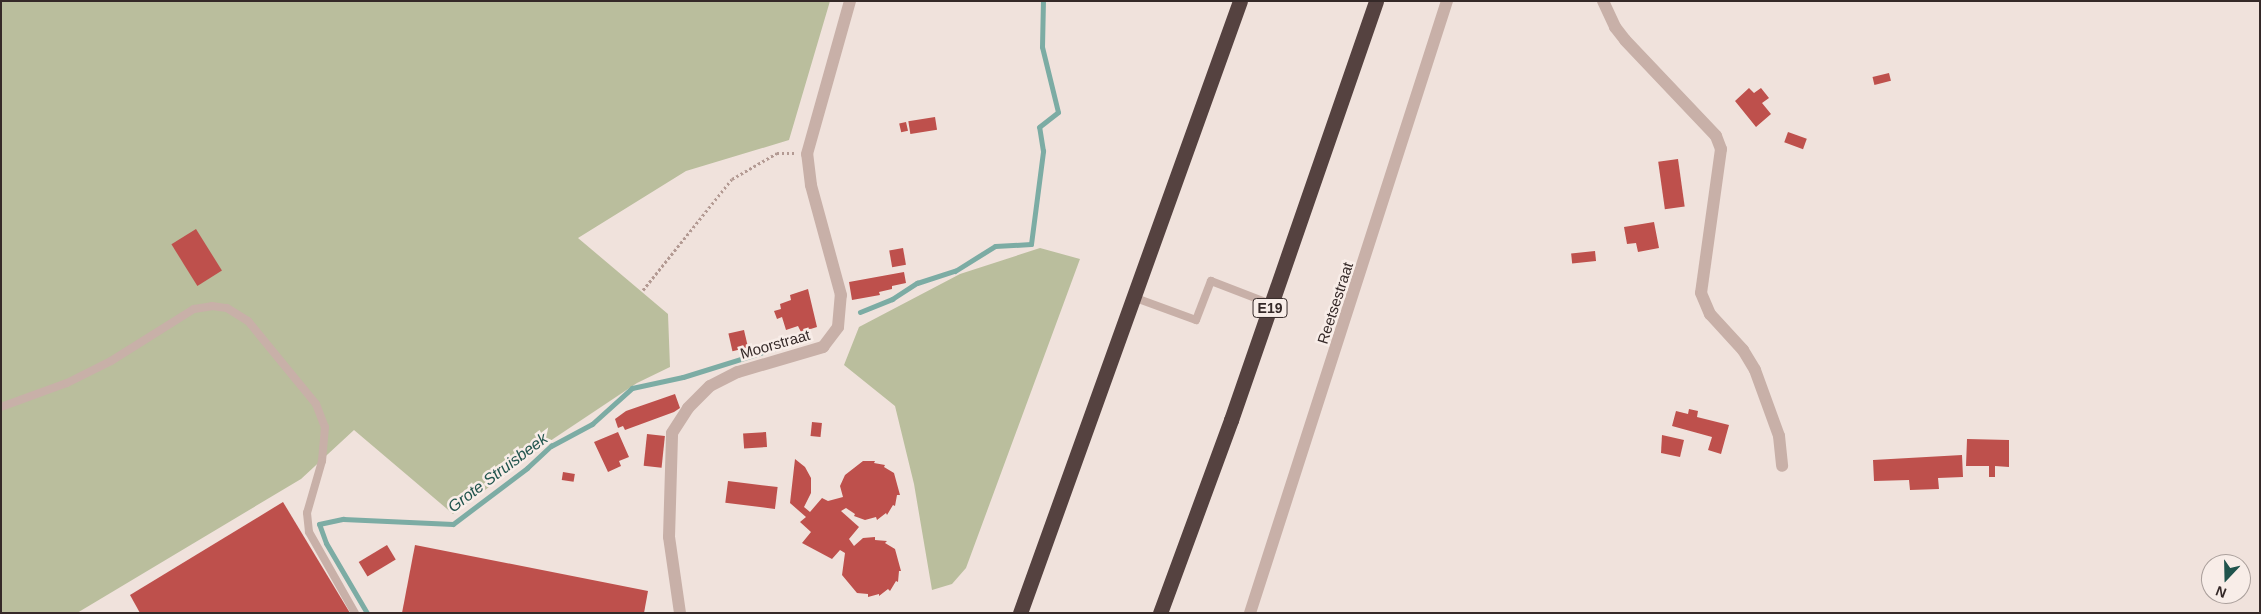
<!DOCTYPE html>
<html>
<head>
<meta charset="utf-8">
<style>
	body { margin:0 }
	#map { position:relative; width:2261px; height:614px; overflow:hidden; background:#f0e2dc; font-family:Arial,sans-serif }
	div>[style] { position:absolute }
	.green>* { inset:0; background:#babe9d }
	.stream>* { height:5px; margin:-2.5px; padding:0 2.5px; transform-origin:2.5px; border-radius:2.5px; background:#7caca4 }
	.building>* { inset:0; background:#be504c; transform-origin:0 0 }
	.path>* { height:3px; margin-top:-1.5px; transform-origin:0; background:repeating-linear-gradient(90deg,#b39a93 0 2.5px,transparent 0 5px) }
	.lane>* { height:8px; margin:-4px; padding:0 4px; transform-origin:4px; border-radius:4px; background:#c8b0a8 }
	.street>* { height:12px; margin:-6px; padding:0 6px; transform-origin:6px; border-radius:6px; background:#c8b0a8 }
	.highway>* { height:15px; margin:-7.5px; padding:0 7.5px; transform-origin:7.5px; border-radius:7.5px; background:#554240 }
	span { translate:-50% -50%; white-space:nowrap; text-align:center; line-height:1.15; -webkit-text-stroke:5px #f8ede8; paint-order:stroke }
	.shield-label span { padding:1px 4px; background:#f8ede8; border:1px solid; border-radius:4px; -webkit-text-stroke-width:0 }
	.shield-label { font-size:14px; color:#352928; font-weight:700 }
	.street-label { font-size:15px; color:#352928 }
	.water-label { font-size:16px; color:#20544d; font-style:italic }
	.frame { position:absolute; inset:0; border:2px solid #352928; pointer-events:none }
	.north { position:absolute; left:2201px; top:554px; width:50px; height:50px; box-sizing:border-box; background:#f8ede8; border:1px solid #aa9f9b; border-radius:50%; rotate:201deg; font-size:14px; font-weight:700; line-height:20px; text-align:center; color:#352928 }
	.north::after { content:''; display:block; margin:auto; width:18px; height:22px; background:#20544d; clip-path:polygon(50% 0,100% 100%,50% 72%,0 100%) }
</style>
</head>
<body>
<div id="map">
	<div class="green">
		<i style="clip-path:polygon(1px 1px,830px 1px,789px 140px,686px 171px,578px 238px,668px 314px,670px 367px,637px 383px,553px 439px,453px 514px,354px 430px,301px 479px,77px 613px,1px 613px)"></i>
		<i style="clip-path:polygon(1040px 248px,1080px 259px,966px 568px,952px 584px,932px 590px,914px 484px,895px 406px,844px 365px,859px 327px,960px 274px)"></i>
	</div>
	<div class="stream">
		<i style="left:860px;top:312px;width:35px;rotate:-22deg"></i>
		<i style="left:892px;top:299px;width:30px;rotate:-33deg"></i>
		<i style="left:917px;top:283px;width:40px;rotate:-18deg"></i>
		<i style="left:955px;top:271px;width:47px;rotate:-32deg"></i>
		<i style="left:995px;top:246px;width:36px;rotate:-3deg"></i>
		<i style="left:1031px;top:244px;width:94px;rotate:-82.6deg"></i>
		<i style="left:1043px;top:151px;width:24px;rotate:-99deg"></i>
		<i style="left:1039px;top:127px;width:24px;rotate:-38deg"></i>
		<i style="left:1058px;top:112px;width:67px;rotate:-103.8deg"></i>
		<i style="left:1042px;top:47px;width:46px;rotate:-88.8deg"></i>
		<i style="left:367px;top:613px;width:81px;rotate:-120.4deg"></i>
		<i style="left:326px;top:543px;width:20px;rotate:-110deg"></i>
		<i style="left:319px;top:524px;width:25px;rotate:-12deg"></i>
		<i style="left:343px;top:519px;width:110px;rotate:2.6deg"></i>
		<i style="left:453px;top:524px;width:93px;rotate:-37.1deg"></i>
		<i style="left:527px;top:468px;width:33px;rotate:-43deg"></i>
		<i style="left:551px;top:446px;width:47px;rotate:-28.2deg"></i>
		<i style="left:592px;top:424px;width:54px;rotate:-42deg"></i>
		<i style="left:632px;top:388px;width:52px;rotate:-12.2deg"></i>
		<i style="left:683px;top:377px;width:121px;rotate:-17.4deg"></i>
	</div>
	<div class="building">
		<i style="left:1889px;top:73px;width:8px;height:17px;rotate:76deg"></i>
		<i style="clip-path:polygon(1749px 88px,1754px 93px,1761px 88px,1769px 98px,1762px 103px,1771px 114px,1756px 127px,1735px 101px)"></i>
		<i style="left:935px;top:117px;width:13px;height:27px;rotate:81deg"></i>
		<i style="left:906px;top:122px;width:9px;height:7px;rotate:77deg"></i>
		<i style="left:1788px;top:132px;width:20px;height:11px;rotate:20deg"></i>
		<i style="left:1678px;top:159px;width:48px;height:20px;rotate:82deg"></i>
		<i style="clip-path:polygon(1654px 222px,1659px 248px,1638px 252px,1636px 243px,1627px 244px,1624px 227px)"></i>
		<i style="left:196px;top:229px;width:49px;height:29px;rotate:58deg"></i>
		<i style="left:903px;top:248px;width:17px;height:14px;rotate:80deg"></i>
		<i style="left:1595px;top:251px;width:10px;height:24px;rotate:84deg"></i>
		<i style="clip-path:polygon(904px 272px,906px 283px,892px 286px,892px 289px,879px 292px,880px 295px,852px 300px,849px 282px)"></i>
		<i style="clip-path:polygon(808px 289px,817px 327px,801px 332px,798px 326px,786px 330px,782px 317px,777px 319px,774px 311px,781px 309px,780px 304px,791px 300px,790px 295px)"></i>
		<i style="left:744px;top:330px;width:18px;height:16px;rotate:77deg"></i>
		<i style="clip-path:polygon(675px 394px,680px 408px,674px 412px,625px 430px,623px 426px,618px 428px,615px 419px,626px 411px)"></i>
		<i style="clip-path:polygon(1689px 409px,1698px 411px,1697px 417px,1729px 425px,1721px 454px,1708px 450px,1712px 437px,1672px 426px,1676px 411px,1688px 414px)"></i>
		<i style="left:812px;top:422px;width:10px;height:14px;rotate:6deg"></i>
		<i style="clip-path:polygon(618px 432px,629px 457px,619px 461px,621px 466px,608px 472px,594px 442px)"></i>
		<i style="left:766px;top:432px;width:15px;height:23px;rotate:86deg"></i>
		<i style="left:647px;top:434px;width:18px;height:32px;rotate:6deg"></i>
		<i style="clip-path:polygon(1662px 435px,1684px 440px,1680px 457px,1661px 453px)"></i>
		<i style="clip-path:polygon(1967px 439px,2009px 440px,2009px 467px,1995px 466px,1995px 477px,1989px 477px,1989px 466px,1966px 466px)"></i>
		<i style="clip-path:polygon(1962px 455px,1963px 477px,1938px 478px,1939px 489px,1910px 490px,1909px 480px,1874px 481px,1873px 460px)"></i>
		<i style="clip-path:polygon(795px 459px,805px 467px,811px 478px,811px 493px,804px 507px,810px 512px,822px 498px,828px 501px,843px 497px,840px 486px,845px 475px,863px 461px,875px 461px,874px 463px,885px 465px,884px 467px,894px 473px,900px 495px,897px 495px,895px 506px,893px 505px,887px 515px,886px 513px,877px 520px,876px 517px,865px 520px,854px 516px,855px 514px,846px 508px,841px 511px,859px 527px,849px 539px,854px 546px,863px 538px,875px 537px,875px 540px,887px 541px,885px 543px,895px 549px,901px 571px,899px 571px,898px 582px,896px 581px,890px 591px,888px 589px,879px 596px,879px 594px,868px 597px,868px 594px,857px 593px,842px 575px,845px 553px,840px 550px,832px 559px,802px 543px,811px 532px,800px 522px,806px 517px,790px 503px)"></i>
		<i style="left:563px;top:472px;width:12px;height:8px;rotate:9deg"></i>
		<i style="left:728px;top:481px;width:50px;height:22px;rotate:7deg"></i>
		<i style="clip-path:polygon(283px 502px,350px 613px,140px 613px,130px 595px)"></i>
		<i style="left:387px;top:545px;width:17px;height:33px;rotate:59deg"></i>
		<i style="clip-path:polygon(415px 545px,648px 591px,644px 613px,402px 613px)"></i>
	</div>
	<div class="path">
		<i style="left:643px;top:290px;width:142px;rotate:-51.3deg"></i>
		<i style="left:732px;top:179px;width:52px;rotate:-30deg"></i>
		<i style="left:777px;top:153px;width:17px"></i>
	</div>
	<div class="lane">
		<i style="left:1133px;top:297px;width:67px;rotate:20.1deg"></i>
		<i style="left:1196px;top:320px;width:42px;rotate:-69deg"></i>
		<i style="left:1211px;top:281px;width:64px;rotate:21deg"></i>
		<i style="left:1px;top:407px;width:70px;rotate:-20deg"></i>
		<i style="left:67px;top:383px;width:49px;rotate:-26.6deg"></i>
		<i style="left:111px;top:361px;width:98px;rotate:-32.1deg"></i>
		<i style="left:194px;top:309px;width:18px;rotate:-9deg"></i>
		<i style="left:212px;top:306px;width:15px;rotate:8deg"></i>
		<i style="left:227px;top:308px;width:25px;rotate:32deg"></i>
		<i style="left:248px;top:321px;width:107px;rotate:50.7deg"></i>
		<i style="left:316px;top:404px;width:25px;rotate:69deg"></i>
		<i style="left:325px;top:427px;width:34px;rotate:95deg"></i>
		<i style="left:322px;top:461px;width:54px;rotate:106.1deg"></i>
		<i style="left:307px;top:513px;width:19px;rotate:84deg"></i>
		<i style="left:309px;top:532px;width:93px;rotate:60.4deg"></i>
	</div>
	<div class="street">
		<i style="left:1603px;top:1px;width:29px;rotate:65deg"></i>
		<i style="left:1615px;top:27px;width:16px;rotate:52deg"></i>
		<i style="left:1625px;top:40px;width:132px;rotate:46.5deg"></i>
		<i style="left:1716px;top:136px;width:14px;rotate:69deg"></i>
		<i style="left:1721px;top:149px;width:145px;rotate:97.9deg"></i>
		<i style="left:1701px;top:293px;width:23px;rotate:67deg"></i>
		<i style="left:1710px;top:314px;width:49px;rotate:47.5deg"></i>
		<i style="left:1743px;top:350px;width:23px;rotate:59deg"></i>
		<i style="left:1755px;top:370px;width:70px;rotate:70deg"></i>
		<i style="left:1779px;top:436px;width:30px;rotate:84deg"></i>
		<i style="left:680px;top:613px;width:77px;rotate:-98.2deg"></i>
		<i style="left:669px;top:537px;width:104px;rotate:-88.3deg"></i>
		<i style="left:672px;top:433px;width:30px;rotate:-57deg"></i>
		<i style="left:688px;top:408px;width:31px;rotate:-45deg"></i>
		<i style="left:710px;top:386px;width:31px;rotate:-27deg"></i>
		<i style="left:738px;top:372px;width:89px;rotate:-16.4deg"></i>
		<i style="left:823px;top:347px;width:25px;rotate:-53deg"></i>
		<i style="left:838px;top:327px;width:32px;rotate:-85deg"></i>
		<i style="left:841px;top:295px;width:114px;rotate:-105.3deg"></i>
		<i style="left:811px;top:185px;width:31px;rotate:-97deg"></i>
		<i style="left:807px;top:154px;width:159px;rotate:-74.3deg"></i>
		<i style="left:1250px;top:613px;width:643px;rotate:-72.16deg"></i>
	</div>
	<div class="highway">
		<i style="left:1020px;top:613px;width:650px;rotate:-70.23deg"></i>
		<i style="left:1160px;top:613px;width:206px;rotate:-69.8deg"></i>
		<i style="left:1231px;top:420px;width:443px;rotate:-70.9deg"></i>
	</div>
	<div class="shield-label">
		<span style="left:1270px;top:308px">E19</span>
	</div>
	<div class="street-label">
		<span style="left:1335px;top:303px;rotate:-72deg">Reetsestraat</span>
		<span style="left:775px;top:344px;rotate:-16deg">Moorstraat</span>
	</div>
	<div class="water-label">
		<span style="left:498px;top:473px;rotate:-37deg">Grote Struisbeek</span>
	</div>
	<div class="frame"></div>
	<div class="north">N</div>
</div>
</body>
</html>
